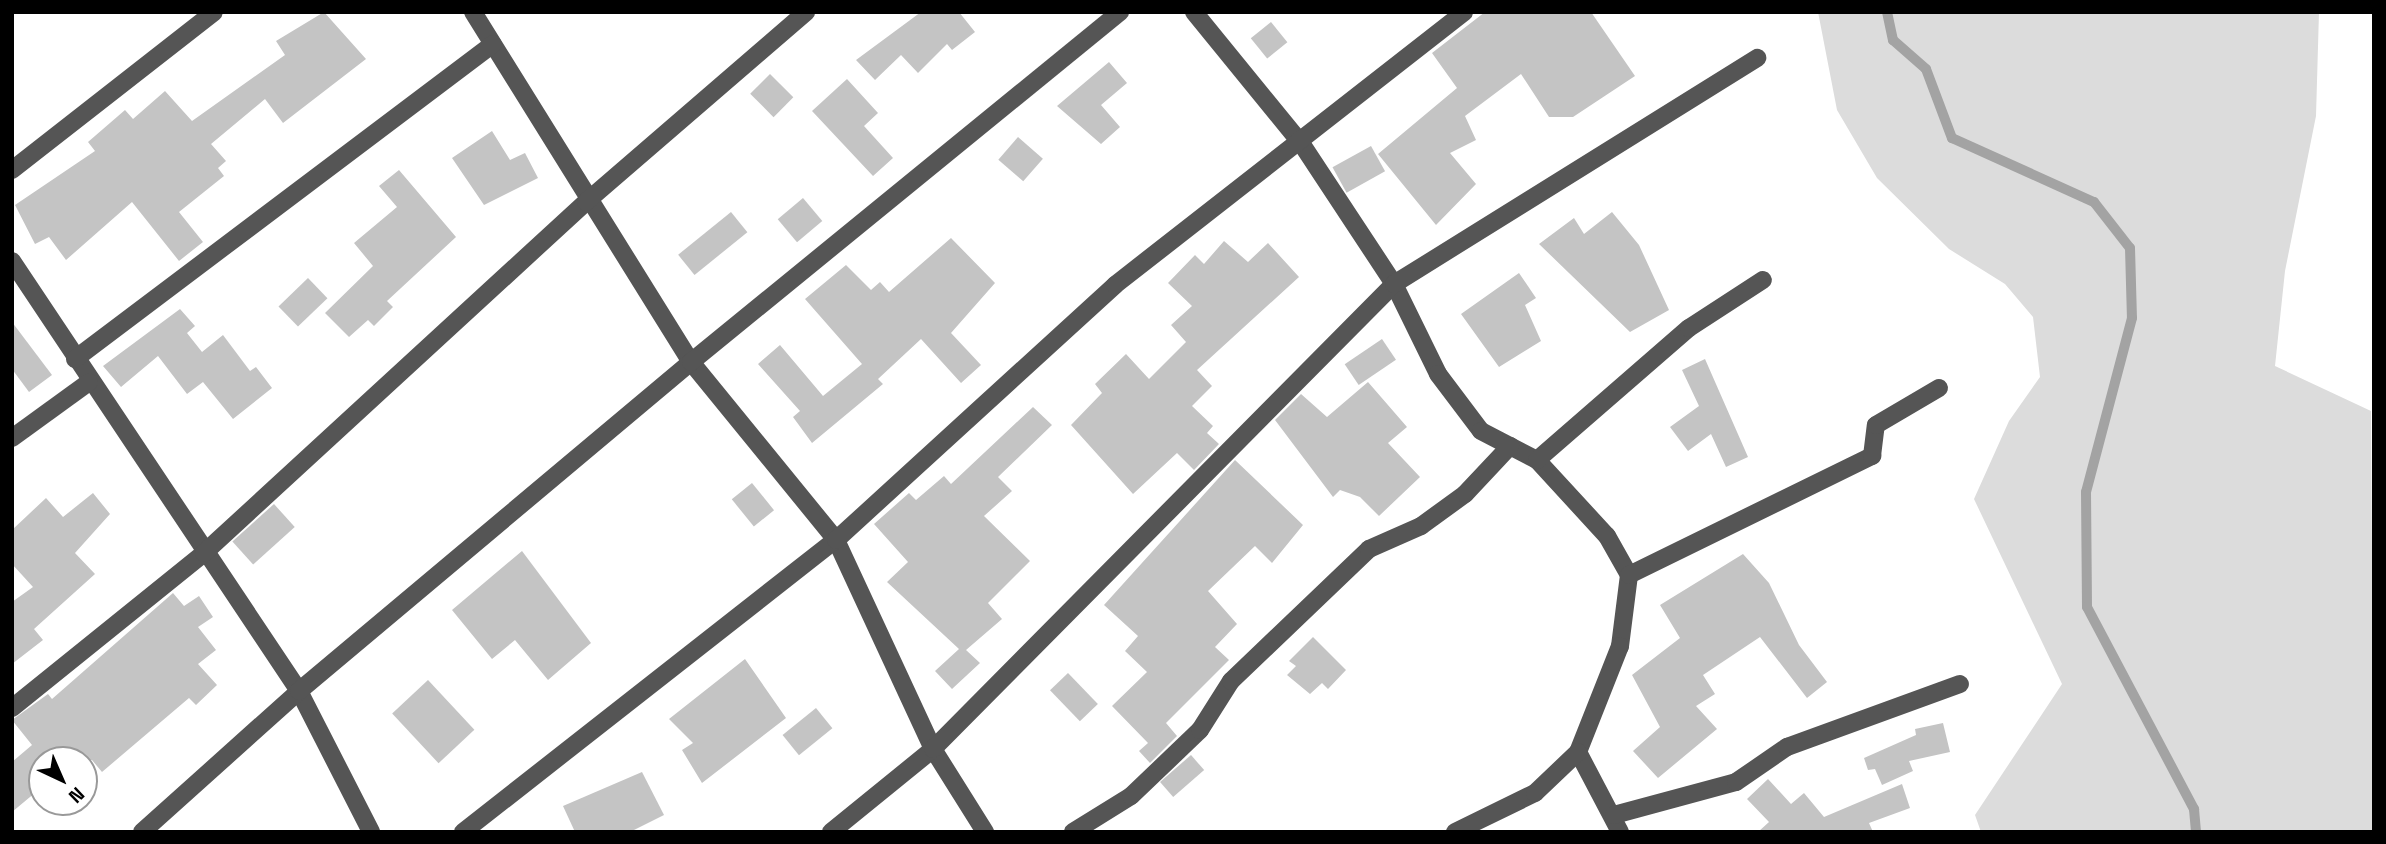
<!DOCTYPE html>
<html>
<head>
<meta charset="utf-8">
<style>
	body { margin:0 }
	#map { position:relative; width:2386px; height:844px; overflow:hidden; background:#fff; font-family:"Space Grotesk",sans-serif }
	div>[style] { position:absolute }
	.green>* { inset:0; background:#dcdcdc }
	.stream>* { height:10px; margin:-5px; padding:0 5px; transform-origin:5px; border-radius:5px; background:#a3a3a3 }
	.building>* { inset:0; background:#c4c4c4; transform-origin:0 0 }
	.minor>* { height:18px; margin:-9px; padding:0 9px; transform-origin:9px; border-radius:9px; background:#555 }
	span { translate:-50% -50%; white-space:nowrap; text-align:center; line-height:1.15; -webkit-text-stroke:6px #fff; paint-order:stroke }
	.frame { position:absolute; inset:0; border:14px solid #000; pointer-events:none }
	.north { position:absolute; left:28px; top:746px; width:70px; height:70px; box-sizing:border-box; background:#fff; border:2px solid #999; border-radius:50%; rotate:136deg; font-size:19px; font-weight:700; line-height:28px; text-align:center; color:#000 }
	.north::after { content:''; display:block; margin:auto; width:24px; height:32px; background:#000; clip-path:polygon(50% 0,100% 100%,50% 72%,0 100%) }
</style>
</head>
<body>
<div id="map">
	<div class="green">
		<i style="clip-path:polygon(1818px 12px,2319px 12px,2316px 116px,2285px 271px,2275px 366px,2371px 411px,2374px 832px,1981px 832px,1975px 815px,2062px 684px,1974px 499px,2009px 421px,2040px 377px,2033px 317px,2005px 284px,1949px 249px,1877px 178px,1837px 110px)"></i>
	</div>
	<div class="stream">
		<i style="left:1887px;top:12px;width:29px;rotate:78deg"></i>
		<i style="left:1893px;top:40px;width:44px;rotate:41.3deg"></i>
		<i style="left:1926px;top:69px;width:74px;rotate:69.4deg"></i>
		<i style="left:1952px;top:138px;width:156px;rotate:24.3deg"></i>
		<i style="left:2094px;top:202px;width:58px;rotate:52deg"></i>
		<i style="left:2130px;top:248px;width:70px;rotate:88.4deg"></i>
		<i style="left:2132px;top:318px;width:180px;rotate:104.8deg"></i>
		<i style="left:2086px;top:492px;width:115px;rotate:89.5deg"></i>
		<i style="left:2087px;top:607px;width:229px;rotate:62.1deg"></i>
		<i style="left:2194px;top:809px;width:23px;rotate:85deg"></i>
	</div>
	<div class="building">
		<i style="clip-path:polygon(324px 12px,366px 59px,283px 123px,265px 99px,211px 144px,226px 161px,218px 168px,224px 176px,179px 212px,203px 242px,179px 261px,132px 202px,66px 260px,49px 237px,35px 244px,15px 205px,95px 151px,88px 142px,125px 110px,133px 119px,165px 91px,192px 121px,285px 55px,276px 41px)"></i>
		<i style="clip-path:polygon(921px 12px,959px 12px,975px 32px,952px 50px,947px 44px,918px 73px,901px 55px,875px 80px,856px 60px)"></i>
		<i style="clip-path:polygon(1485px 12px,1591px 12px,1635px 76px,1573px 117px,1549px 117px,1521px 74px,1465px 116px,1476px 140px,1450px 153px,1476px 184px,1436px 225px,1378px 154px,1457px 88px,1432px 53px)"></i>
		<i style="left:1271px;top:22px;width:26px;height:26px;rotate:51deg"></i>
		<i style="clip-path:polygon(1109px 62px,1127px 83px,1101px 105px,1120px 127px,1101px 144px,1057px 106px)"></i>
		<i style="left:770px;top:74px;width:33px;height:28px;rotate:45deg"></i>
		<i style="clip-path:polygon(847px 79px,878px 113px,864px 126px,893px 158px,873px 176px,812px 111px)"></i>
		<i style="clip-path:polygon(492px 131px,510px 160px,525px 153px,538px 178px,484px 205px,452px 158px)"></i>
		<i style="left:1018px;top:137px;width:33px;height:30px;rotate:41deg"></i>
		<i style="left:1371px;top:146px;width:29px;height:44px;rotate:61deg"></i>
		<i style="clip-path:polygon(399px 170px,456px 237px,387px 301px,393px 307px,374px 326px,368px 320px,349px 337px,325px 313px,373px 266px,354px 243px,397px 207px,379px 186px)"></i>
		<i style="left:803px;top:198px;width:30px;height:33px;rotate:50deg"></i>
		<i style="left:731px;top:212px;width:26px;height:68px;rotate:51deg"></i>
		<i style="clip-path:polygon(1612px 212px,1639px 245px,1669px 310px,1630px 332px,1539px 244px,1574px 218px,1584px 234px)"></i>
		<i style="clip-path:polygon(951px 238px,995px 283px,951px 333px,981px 365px,961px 383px,921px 339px,878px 379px,883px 384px,812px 443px,793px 417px,800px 411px,758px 364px,780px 345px,823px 396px,862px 364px,805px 299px,846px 265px,871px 290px,880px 282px,889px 292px)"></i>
		<i style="clip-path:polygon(1224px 241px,1248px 262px,1268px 243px,1299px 277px,1197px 370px,1212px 386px,1192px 406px,1213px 426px,1207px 433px,1219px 444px,1194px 470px,1177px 453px,1133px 494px,1071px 425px,1102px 393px,1095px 384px,1126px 354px,1149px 379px,1186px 342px,1171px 325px,1192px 306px,1168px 283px,1195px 255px,1204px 264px)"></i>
		<i style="clip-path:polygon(1519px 273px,1536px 298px,1525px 305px,1541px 341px,1499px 367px,1461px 314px)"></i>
		<i style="left:308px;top:278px;width:28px;height:41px;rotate:46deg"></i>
		<i style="clip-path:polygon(180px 309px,195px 326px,187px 333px,202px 352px,223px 335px,250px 371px,256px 367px,272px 388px,233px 419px,203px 382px,187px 394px,158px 356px,121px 387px,103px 366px)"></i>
		<i style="clip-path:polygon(12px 322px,52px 375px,29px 392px,12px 369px)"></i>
		<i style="left:1382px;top:339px;width:25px;height:45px;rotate:56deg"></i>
		<i style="clip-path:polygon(1705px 359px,1748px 457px,1726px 467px,1711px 434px,1688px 451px,1670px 427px,1699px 406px,1682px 370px)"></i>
		<i style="clip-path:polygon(1368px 382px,1407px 427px,1388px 443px,1420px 477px,1379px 516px,1360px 497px,1340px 490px,1333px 497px,1275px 420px,1301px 394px,1327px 417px)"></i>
		<i style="clip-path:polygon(1033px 407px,1052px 425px,998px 477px,1012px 491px,984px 516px,1030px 561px,988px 603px,1002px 619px,966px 650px,980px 663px,952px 689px,935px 671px,959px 649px,887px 582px,908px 562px,874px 524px,909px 493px,916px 500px,944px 476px,951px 484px)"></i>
		<i style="clip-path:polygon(1235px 460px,1303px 525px,1272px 563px,1255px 546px,1208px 591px,1237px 624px,1215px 647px,1229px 660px,1166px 723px,1177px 736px,1150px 763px,1139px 751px,1148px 743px,1112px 706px,1147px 672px,1125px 651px,1138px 636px,1104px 605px)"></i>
		<i style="left:752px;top:483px;width:35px;height:26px;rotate:51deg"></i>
		<i style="clip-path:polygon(93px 493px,110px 514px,75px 553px,95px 574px,34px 629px,43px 640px,12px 664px,12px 602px,33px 587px,12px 564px,12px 530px,46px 498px,63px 517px)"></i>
		<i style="left:274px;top:504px;width:31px;height:56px;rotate:48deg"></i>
		<i style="clip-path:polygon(522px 551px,591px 643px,548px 680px,515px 640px,492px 659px,452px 610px)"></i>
		<i style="clip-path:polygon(1743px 554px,1769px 583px,1799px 645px,1827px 682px,1807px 698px,1760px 637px,1703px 675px,1715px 694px,1696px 706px,1717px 729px,1658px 778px,1633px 751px,1660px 727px,1632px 675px,1680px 638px,1660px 605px)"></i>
		<i style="clip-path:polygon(173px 593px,184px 606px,199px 596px,213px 617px,198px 627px,216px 650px,198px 664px,217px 685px,196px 705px,189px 698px,102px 772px,92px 760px,42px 760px,42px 787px,12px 812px,12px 762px,32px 745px,12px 720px,48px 694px,52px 699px)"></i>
		<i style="clip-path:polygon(1313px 637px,1346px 670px,1328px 689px,1322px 683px,1310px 694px,1287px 675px,1296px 666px,1289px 661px)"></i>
		<i style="clip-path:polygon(745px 659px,786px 718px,702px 783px,682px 750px,693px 743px,669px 719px)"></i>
		<i style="left:1068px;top:673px;width:43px;height:25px;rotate:46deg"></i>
		<i style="left:428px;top:680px;width:68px;height:49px;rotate:47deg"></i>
		<i style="left:816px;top:708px;width:26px;height:43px;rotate:51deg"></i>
		<i style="clip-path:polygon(1943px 723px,1950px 752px,1909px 761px,1913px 771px,1882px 785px,1875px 769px,1868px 770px,1864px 758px,1916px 735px,1915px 729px)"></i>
		<i style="left:1191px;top:755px;width:20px;height:41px;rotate:49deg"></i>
		<i style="clip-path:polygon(642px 772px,664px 815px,630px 832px,575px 832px,563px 806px)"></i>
		<i style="clip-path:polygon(1768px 779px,1791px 804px,1804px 793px,1824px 817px,1902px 784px,1910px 808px,1869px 823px,1873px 832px,1758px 832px,1769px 822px,1747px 799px)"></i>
	</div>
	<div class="minor">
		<i style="left:473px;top:12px;width:412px;rotate:58.1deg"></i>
		<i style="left:691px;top:362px;width:230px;rotate:50.8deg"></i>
		<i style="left:836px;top:540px;width:230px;rotate:65.1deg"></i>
		<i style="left:933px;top:749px;width:98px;rotate:57.9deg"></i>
		<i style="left:1194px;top:12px;width:169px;rotate:50.8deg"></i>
		<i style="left:1301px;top:143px;width:169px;rotate:56.6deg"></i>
		<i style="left:1394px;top:284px;width:100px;rotate:63.9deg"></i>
		<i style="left:1438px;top:374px;width:71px;rotate:53deg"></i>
		<i style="left:1481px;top:431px;width:63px;rotate:27.4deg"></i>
		<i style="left:1537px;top:460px;width:103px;rotate:47.4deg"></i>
		<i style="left:1607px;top:536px;width:45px;rotate:60.6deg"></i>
		<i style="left:1629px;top:575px;width:72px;rotate:97.2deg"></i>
		<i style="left:1620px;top:646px;width:114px;rotate:111.6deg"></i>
		<i style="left:1578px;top:752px;width:90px;rotate:62.3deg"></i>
		<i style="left:12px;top:170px;width:256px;rotate:-38deg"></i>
		<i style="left:12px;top:261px;width:517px;rotate:56.28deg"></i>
		<i style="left:299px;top:691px;width:158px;rotate:62.9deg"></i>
		<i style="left:75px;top:359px;width:523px;rotate:-37deg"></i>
		<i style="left:12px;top:438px;width:95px;rotate:-36deg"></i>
		<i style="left:1537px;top:460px;width:201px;rotate:-41deg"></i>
		<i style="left:1689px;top:328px;width:88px;rotate:-33deg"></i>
		<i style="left:1629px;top:575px;width:271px;rotate:-26.1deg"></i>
		<i style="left:1872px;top:456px;width:31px;rotate:-83deg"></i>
		<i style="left:1876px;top:425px;width:73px;rotate:-30.4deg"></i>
		<i style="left:12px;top:708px;width:247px;rotate:-38.9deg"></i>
		<i style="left:204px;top:553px;width:519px;rotate:-42.58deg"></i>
		<i style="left:586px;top:202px;width:291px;rotate:-40.8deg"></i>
		<i style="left:1614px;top:815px;width:126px;rotate:-15.1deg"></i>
		<i style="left:1736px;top:782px;width:62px;rotate:-34.5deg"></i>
		<i style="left:1787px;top:747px;width:184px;rotate:-20deg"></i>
		<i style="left:142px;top:832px;width:211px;rotate:-41.9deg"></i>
		<i style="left:299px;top:691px;width:512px;rotate:-40.01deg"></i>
		<i style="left:691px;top:362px;width:554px;rotate:-39.21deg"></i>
		<i style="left:463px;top:832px;width:474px;rotate:-38.1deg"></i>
		<i style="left:836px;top:540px;width:378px;rotate:-42.4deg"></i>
		<i style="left:1115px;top:285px;width:443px;rotate:-38deg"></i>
		<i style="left:831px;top:832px;width:132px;rotate:-39.1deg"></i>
		<i style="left:933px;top:749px;width:655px;rotate:-45.25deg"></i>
		<i style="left:1394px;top:284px;width:428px;rotate:-31.9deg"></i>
		<i style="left:1073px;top:832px;width:68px;rotate:-31.8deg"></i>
		<i style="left:1131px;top:796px;width:95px;rotate:-43.7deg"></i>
		<i style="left:1200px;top:730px;width:58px;rotate:-57.7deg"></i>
		<i style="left:1231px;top:681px;width:191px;rotate:-43.7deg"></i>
		<i style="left:1369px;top:549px;width:57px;rotate:-23.9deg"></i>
		<i style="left:1421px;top:526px;width:54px;rotate:-36deg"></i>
		<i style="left:1465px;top:494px;width:66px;rotate:-46.8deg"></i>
		<i style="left:1455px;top:832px;width:89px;rotate:-26deg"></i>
		<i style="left:1535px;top:793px;width:59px;rotate:-43.6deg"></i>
	</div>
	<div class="frame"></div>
	<div class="north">N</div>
</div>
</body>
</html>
